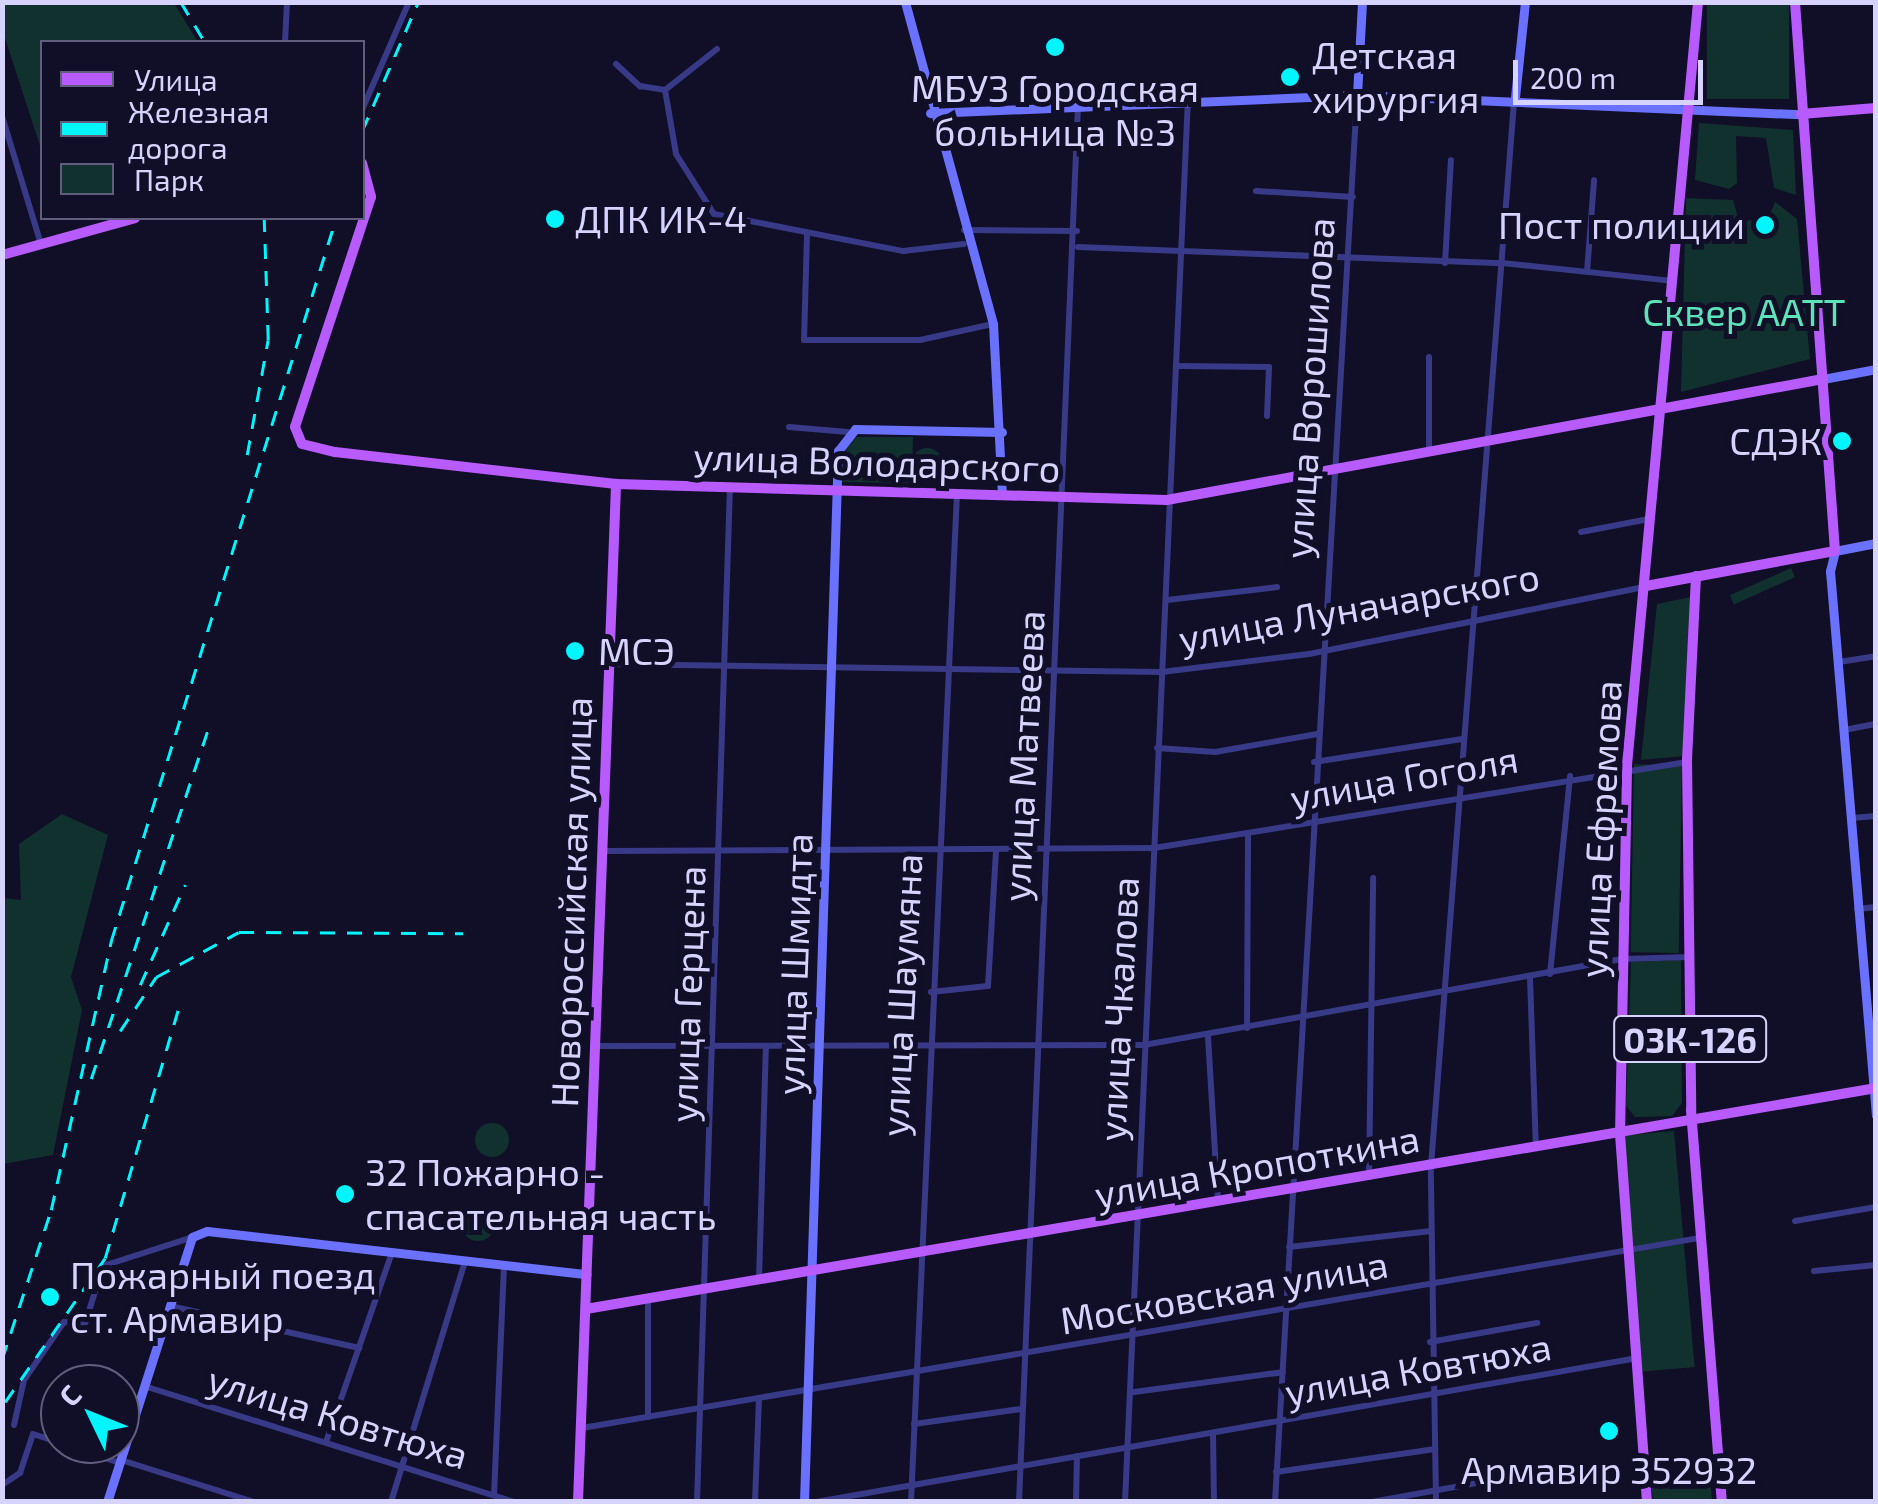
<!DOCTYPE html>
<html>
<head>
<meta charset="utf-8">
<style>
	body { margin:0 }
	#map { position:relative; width:1878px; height:1504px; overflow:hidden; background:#110e27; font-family:"Exo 2",sans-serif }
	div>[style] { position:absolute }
	.green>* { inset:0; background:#11312e; transform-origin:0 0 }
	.round { border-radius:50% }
	.street>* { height:6px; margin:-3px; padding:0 3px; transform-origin:3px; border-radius:3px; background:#383a87 }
	.secondary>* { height:9px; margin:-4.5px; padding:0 4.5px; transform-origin:4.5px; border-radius:4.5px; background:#6b71ff }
	.primary>* { height:10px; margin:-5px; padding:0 5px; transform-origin:5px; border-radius:5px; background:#b75bff }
	.rail>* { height:2.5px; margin-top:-1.25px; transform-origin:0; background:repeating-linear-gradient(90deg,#00f6ff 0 15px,transparent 0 27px) }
	.dots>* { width:28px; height:28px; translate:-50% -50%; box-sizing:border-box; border:5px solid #110e27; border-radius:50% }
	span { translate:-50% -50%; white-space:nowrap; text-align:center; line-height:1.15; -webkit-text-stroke:10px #110e27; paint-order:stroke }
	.shield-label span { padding:2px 8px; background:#110e27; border:2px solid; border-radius:8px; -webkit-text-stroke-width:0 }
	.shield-label { font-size:35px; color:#d6d4ff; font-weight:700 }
	.poi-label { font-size:38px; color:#d6d4ff }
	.left { translate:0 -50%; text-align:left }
	.right { translate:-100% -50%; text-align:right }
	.park-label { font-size:38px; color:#5ce3b9 }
	.street-label { font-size:38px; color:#d6d4ff }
	.frame { position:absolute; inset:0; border:5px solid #d6d4ff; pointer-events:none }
	.legend { position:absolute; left:40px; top:40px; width:325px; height:180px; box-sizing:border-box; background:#110e27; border:2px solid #605d7d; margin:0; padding:12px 18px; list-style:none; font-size:30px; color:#d6d4ff }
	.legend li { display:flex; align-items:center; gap:20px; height:50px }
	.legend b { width:50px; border:2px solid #605d7d }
	.north { position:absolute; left:40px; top:1364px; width:100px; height:100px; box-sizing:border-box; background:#110e27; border:2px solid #605d7d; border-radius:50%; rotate:313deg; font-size:28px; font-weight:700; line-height:40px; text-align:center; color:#d6d4ff }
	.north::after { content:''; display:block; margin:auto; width:35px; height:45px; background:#00f6ff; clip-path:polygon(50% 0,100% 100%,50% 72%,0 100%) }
	.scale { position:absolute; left:1513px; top:60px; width:190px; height:45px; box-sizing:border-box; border:5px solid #d6d4ff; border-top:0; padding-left:12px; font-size:30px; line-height:35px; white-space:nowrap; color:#d6d4ff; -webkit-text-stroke:8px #110e27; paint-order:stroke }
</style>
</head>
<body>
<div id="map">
	<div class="green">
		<i style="clip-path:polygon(2px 3px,174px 3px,198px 42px,42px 42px,42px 152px,3px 32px)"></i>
		<i style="left:1707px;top:3px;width:82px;height:96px"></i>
		<i style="clip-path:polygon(1699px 123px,1793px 130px,1796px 195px,1774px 188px,1766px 138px,1736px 136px,1737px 183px,1729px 189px,1695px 180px)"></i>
		<i style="clip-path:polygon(1686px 198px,1733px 200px,1739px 221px,1768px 219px,1775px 202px,1797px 219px,1810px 359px,1681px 392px)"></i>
		<i style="clip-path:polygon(856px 437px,913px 437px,912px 483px,842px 482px,842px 455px)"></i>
		<i class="round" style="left:911px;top:448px;width:32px;height:32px"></i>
		<i style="left:1791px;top:568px;width:10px;height:67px;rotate:66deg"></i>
		<i style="clip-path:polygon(1691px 597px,1684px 756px,1641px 760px,1657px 604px)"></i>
		<i style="left:1682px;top:765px;width:188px;height:48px;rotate:91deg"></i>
		<i style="clip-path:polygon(62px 814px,108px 835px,71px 977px,82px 1010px,53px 1155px,3px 1164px,3px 898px,21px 900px,19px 844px)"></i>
		<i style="clip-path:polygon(1681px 960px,1682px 1103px,1672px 1116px,1635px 1117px,1626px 1106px,1631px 962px)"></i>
		<i class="round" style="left:475px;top:1123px;width:34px;height:34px"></i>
		<i style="left:1674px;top:1131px;width:237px;height:56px;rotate:85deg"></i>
		<i class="round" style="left:461px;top:1207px;width:34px;height:34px"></i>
		<i style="clip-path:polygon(1710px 1477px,1712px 1501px,1653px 1501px,1651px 1483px)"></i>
	</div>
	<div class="street">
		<i style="left:285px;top:42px;width:40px;rotate:-87.1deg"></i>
		<i style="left:717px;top:49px;width:66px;rotate:141.7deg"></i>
		<i style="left:665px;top:90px;width:65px;rotate:80.2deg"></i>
		<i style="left:676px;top:154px;width:71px;rotate:57.7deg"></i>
		<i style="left:714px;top:214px;width:193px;rotate:11.1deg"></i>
		<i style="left:903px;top:251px;width:61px;rotate:-6.5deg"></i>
		<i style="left:616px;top:64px;width:33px;rotate:43deg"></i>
		<i style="left:640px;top:86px;width:25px;rotate:9deg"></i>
		<i style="left:362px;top:110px;width:118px;rotate:-66.5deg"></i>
		<i style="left:2px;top:116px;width:134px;rotate:73.1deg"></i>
		<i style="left:1256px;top:191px;width:97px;rotate:3.5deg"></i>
		<i style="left:964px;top:230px;width:113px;rotate:0.5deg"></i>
		<i style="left:807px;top:234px;width:106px;rotate:91.6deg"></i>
		<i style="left:804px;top:340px;width:116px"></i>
		<i style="left:920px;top:340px;width:75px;rotate:-12.4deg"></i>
		<i style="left:1078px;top:247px;width:424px;rotate:2.2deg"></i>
		<i style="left:1502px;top:263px;width:171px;rotate:6deg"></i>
		<i style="left:1445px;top:263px;width:103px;rotate:-86.7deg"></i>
		<i style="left:1587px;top:272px;width:92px;rotate:-85.6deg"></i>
		<i style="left:1429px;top:357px;width:94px;rotate:90deg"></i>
		<i style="left:1178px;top:366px;width:91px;rotate:0.6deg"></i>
		<i style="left:1269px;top:367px;width:49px;rotate:92.3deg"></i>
		<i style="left:789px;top:427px;width:59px;rotate:4.8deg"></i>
		<i style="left:1581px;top:532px;width:69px;rotate:-10.8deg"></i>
		<i style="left:1167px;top:600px;width:111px;rotate:-6.7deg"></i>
		<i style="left:1839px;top:662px;width:37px;rotate:-9deg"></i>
		<i style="left:608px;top:664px;width:554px;rotate:0.83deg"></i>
		<i style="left:1162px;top:672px;width:148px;rotate:-7deg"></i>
		<i style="left:1309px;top:654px;width:343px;rotate:-11.3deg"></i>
		<i style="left:1844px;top:730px;width:33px;rotate:-11deg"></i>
		<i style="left:1157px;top:748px;width:58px;rotate:3.9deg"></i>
		<i style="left:1215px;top:752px;width:104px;rotate:-10deg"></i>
		<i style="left:1314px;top:762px;width:150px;rotate:-8.8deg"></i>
		<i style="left:1852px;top:818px;width:24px;rotate:-5deg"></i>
		<i style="left:604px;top:851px;width:550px;rotate:-0.31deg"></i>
		<i style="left:1154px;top:848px;width:540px;rotate:-9.17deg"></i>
		<i style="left:1857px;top:909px;width:19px;rotate:-6deg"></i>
		<i style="left:1550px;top:974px;width:199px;rotate:-84.2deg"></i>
		<i style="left:1530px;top:978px;width:169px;rotate:88deg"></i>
		<i style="left:931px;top:992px;width:57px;rotate:-6deg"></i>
		<i style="left:988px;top:986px;width:135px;rotate:-86.6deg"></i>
		<i style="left:1247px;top:1028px;width:194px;rotate:-89.7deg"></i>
		<i style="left:1208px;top:1037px;width:163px;rotate:86.5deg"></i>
		<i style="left:596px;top:1046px;width:548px;rotate:-0.1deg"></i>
		<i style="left:1144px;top:1045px;width:487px;rotate:-10.2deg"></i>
		<i style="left:1623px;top:959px;width:66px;rotate:-1.7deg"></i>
		<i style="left:1369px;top:1177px;width:299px;rotate:-89.2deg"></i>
		<i style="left:1795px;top:1221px;width:82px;rotate:-9.8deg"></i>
		<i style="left:1289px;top:1247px;width:143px;rotate:-6.4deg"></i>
		<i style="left:1814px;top:1271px;width:62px;rotate:-5.5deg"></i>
		<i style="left:759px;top:1279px;width:233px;rotate:-88.3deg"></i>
		<i style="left:648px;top:1299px;width:118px;rotate:90deg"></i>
		<i style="left:170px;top:1306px;width:194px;rotate:12.5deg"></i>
		<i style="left:1430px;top:1342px;width:109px;rotate:-10.1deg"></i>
		<i style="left:144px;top:1386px;width:389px;rotate:17.4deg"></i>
		<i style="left:1134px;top:1392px;width:150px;rotate:-7.6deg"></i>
		<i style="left:914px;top:1424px;width:108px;rotate:-8deg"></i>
		<i style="left:14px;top:1425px;width:46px;rotate:-77.5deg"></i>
		<i style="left:24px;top:1380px;width:70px;rotate:-55.4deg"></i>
		<i style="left:64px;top:1322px;width:21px;rotate:5deg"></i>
		<i style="left:85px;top:1324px;width:61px;rotate:-72.8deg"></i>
		<i style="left:103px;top:1266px;width:91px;rotate:-17.8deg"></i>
		<i style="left:582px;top:1428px;width:1134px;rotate:-9.65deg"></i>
		<i style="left:1213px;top:1433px;width:69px;rotate:89.2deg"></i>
		<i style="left:326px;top:1442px;width:200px;rotate:-70.8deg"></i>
		<i style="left:63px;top:1444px;width:60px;rotate:18.4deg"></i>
		<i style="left:121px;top:1460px;width:139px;rotate:17.5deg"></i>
		<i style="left:1276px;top:1472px;width:161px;rotate:-8.2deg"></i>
		<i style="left:2px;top:1485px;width:22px;rotate:-34deg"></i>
		<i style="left:20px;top:1473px;width:41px;rotate:-71.6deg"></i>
		<i style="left:33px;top:1434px;width:28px;rotate:18deg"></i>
		<i style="left:494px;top:1495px;width:230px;rotate:-87.5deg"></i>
		<i style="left:391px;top:1502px;width:252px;rotate:-72.9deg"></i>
		<i style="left:697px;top:1502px;width:1015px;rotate:-88.14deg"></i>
		<i style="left:755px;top:1502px;width:102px;rotate:-87.8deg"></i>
		<i style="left:816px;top:1502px;width:828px;rotate:-9.94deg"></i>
		<i style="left:911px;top:1502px;width:1011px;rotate:-87.39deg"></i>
		<i style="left:1019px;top:1502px;width:1397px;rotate:-87.58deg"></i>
		<i style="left:1076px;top:1502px;width:46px;rotate:-88.8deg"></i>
		<i style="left:1125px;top:1502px;width:1402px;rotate:-87.43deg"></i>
		<i style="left:1275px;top:1502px;width:1409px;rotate:-86.66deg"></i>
		<i style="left:1372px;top:1502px;width:206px;rotate:-10.3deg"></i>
		<i style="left:1436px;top:1502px;width:336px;rotate:-90.9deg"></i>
		<i style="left:1431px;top:1166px;width:1067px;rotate:-85.54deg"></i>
	</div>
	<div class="secondary">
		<i style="left:905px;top:2px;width:334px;rotate:74.7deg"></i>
		<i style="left:993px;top:324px;width:169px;rotate:87deg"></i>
		<i style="left:1357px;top:95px;width:93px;rotate:-86.9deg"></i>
		<i style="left:1515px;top:97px;width:96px;rotate:-84deg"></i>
		<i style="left:930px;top:113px;width:427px;rotate:-2.4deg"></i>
		<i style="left:1357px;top:95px;width:444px;rotate:2.5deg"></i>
		<i style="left:1823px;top:379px;width:54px;rotate:-10.7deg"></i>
		<i style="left:1876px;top:543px;width:42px;rotate:169deg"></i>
		<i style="left:1835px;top:551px;width:21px;rotate:104deg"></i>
		<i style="left:1830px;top:571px;width:546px;rotate:85.17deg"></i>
		<i style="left:107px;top:1502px;width:278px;rotate:-72.2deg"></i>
		<i style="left:192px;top:1237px;width:16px;rotate:-22deg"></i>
		<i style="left:207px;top:1231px;width:382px;rotate:6.5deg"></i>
		<i style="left:804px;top:1502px;width:1052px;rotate:-88.15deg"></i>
		<i style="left:838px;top:451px;width:28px;rotate:-52deg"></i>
		<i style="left:855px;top:429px;width:147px;rotate:1.2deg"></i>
	</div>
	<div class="primary">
		<i style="left:1801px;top:114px;width:75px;rotate:-4.6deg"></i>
		<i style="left:362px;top:163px;width:35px;rotate:75deg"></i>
		<i style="left:371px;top:197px;width:242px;rotate:108.3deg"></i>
		<i style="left:295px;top:427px;width:18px;rotate:68deg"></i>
		<i style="left:302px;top:444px;width:34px;rotate:14deg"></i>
		<i style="left:335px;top:452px;width:283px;rotate:6.5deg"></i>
		<i style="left:616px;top:484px;width:551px;rotate:1.66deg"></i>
		<i style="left:1167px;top:500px;width:667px;rotate:-10.45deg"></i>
		<i style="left:2px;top:255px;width:138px;rotate:-15.5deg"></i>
		<i style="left:1696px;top:576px;width:183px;rotate:92.8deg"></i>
		<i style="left:1687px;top:759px;width:351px;rotate:89.3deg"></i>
		<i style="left:1691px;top:1110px;width:393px;rotate:85.5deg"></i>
		<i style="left:1646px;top:586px;width:192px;rotate:-10.5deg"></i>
		<i style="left:1835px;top:551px;width:550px;rotate:-94.17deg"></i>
		<i style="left:586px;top:1309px;width:1309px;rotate:-9.72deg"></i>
		<i style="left:578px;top:1502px;width:1019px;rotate:-87.86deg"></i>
		<i style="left:1647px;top:1502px;width:368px;rotate:-94.2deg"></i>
		<i style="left:1620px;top:1135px;width:370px;rotate:-88.9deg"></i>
		<i style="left:1627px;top:765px;width:766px;rotate:-84.68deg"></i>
	</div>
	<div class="rail">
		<i style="left:181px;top:2px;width:47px;rotate:59deg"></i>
		<i style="left:362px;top:131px;width:141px;rotate:-66.5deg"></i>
		<i style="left:247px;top:455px;width:117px;rotate:-79.7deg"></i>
		<i style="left:268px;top:340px;width:122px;rotate:-91.9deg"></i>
		<i style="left:140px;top:985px;width:110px;rotate:-65.8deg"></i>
		<i style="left:120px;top:1031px;width:65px;rotate:-56.3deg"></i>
		<i style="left:156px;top:977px;width:94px;rotate:-28.5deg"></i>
		<i style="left:239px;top:932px;width:224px;rotate:0.3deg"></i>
		<i style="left:91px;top:1079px;width:374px;rotate:-71.5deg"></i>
		<i style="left:2px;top:1359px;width:157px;rotate:-71.8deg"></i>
		<i style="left:51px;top:1210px;width:276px;rotate:-77.4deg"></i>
		<i style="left:111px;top:941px;width:757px;rotate:-72.71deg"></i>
		<i style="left:5px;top:1402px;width:175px;rotate:-55.2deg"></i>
		<i style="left:105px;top:1258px;width:262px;rotate:-73.6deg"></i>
	</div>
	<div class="dots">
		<i style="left:1055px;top:47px;background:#00f6ff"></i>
		<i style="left:1290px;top:77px;background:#00f6ff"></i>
		<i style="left:555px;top:219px;background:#00f6ff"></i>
		<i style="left:1765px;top:225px;background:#00f6ff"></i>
		<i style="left:1842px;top:441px;background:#00f6ff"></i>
		<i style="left:575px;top:651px;background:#00f6ff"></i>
		<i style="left:345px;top:1194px;background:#00f6ff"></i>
		<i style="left:50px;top:1297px;background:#00f6ff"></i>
		<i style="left:1609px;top:1431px;background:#00f6ff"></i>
	</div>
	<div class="shield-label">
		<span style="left:1690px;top:1039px">03К-126</span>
	</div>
	<div class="poi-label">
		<span class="left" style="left:1312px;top:77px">Детская<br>хирургия</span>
		<span style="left:1055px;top:110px">МБУЗ Городская<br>больница №3</span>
		<span class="left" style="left:575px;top:219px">ДПК ИК-4</span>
		<span class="right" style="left:1745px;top:225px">Пост полиции</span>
		<span class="right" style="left:1822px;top:441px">СДЭК</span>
		<span class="left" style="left:598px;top:651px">МСЭ</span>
		<span class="left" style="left:365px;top:1194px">32 Пожарно -<br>спасательная часть</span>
		<span class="left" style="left:70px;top:1297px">Пожарный поезд<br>ст. Армавир</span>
		<span style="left:1609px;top:1470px">Армавир 352932</span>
	</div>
	<div class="park-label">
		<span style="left:1744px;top:312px">Сквер ААТТ</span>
	</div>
	<div class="street-label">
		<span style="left:1309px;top:388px;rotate:-86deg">улица Ворошилова</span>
		<span style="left:877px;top:462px;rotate:2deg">улица Володарского</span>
		<span style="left:1359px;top:607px;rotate:-10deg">улица Луначарского</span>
		<span style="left:1023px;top:756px;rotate:-87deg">улица Матвеева</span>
		<span style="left:1404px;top:778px;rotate:-10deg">улица Гоголя</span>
		<span style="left:1600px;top:829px;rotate:-87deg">улица Ефремова</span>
		<span style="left:571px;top:902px;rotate:-88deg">Новороссийская улица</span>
		<span style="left:794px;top:964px;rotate:-88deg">улица Шмидта</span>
		<span style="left:687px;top:994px;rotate:-88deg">улица Герцена</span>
		<span style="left:901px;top:995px;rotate:-87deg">улица Шаумяна</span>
		<span style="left:1118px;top:1009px;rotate:-87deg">улица Чкалова</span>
		<span style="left:1257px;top:1166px;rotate:-10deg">улица Кропоткина</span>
		<span style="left:1224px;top:1292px;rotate:-10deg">Московская улица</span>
		<span style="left:1418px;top:1369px;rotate:-10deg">улица Ковтюха</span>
		<span style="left:338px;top:1417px;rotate:17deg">улица Ковтюха</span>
	</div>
	<div class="frame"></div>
	<ul class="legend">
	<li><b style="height:12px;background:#b75bff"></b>Улица</li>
	<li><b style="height:12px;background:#00f6ff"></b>Железная дорога</li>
	<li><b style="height:28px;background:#11312e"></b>Парк</li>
	</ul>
	<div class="north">С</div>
	<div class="scale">200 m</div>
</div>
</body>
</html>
